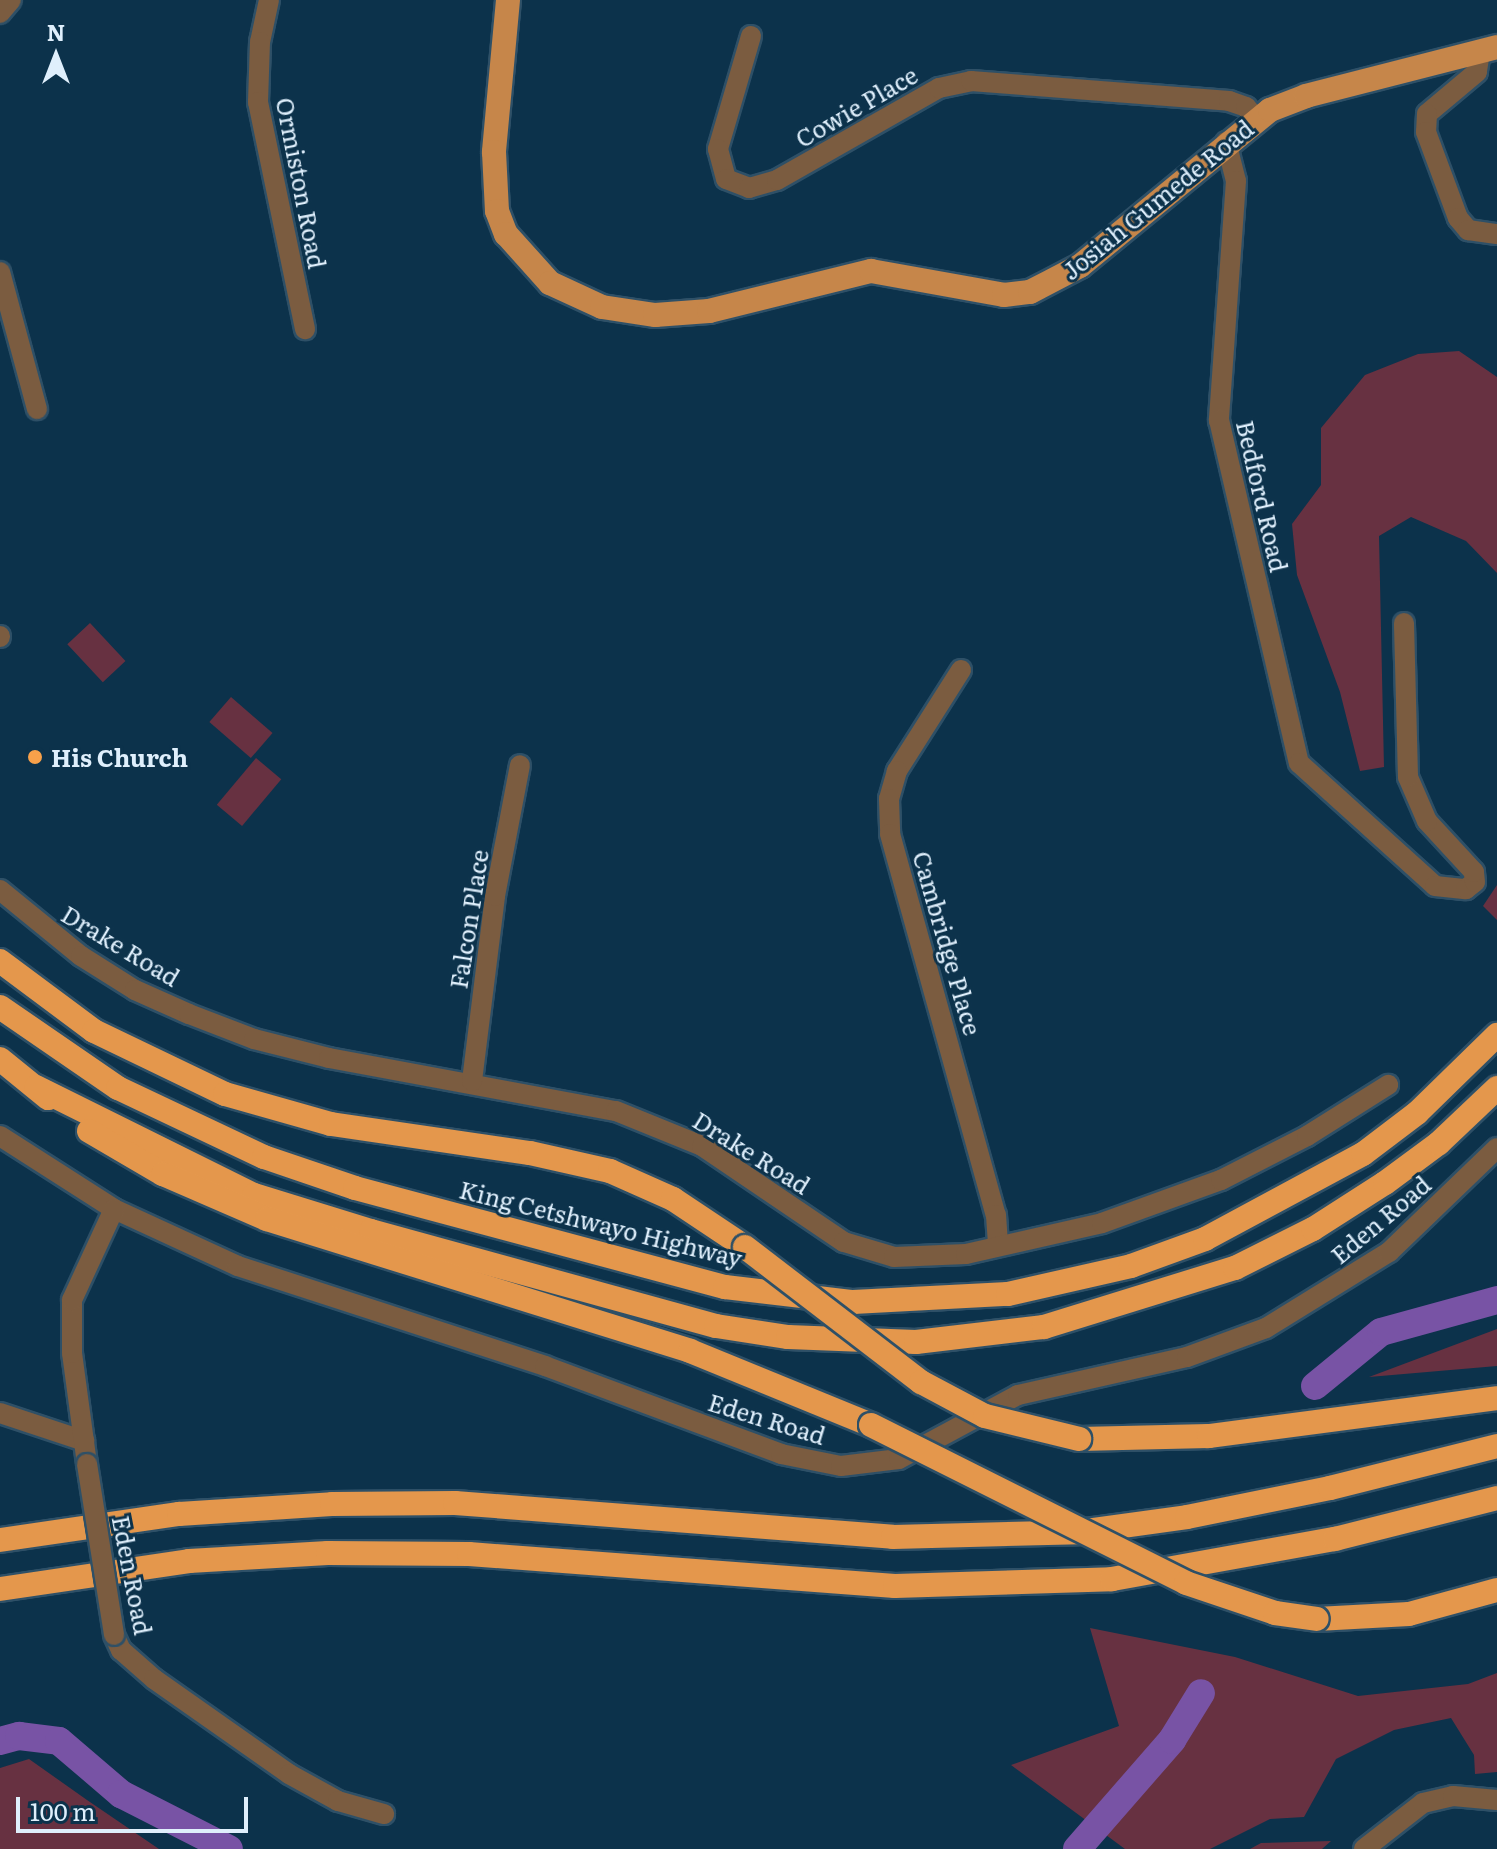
<!DOCTYPE html>
<html>
<head>
<meta charset="utf-8">
<style>
	body { margin:0 }
	#map { position:relative; width:1497px; height:1849px; overflow:hidden; background:#0c324b; font-family:Literata,serif }
	div>[style] { position:absolute }
	.green>* { inset:0; background:#673141; transform-origin:0 0 }
	.river>* { height:28px; margin:-14px; padding:0 14px; transform-origin:14px; border-radius:14px; background:#7853a5 }
	.roads { filter:drop-shadow(2px 0 #2e5067) drop-shadow(-2px 0 #2e5067) drop-shadow(0 2px #2e5067) drop-shadow(0 -2px #2e5067) }
	.minor>* { height:20px; margin:-10px; padding:0 10px; transform-origin:10px; border-radius:10px; background:#7b5c40 }
	.major>* { height:24px; margin:-12px; padding:0 12px; transform-origin:12px; border-radius:12px; background:#c6864a }
	.highway>* { height:24px; margin:-12px; padding:0 12px; transform-origin:12px; border-radius:12px; background:#e4974c }
	.bridges { filter:drop-shadow(2px 0 #2e5067) drop-shadow(-2px 0 #2e5067) drop-shadow(0 2px #2e5067) drop-shadow(0 -2px #2e5067) }
	.minor-bridge>* { height:20px; margin:-10px; padding:0 10px; transform-origin:10px; border-radius:10px; background:#7b5c40 }
	.highway-bridge>* { height:24px; margin:-12px; padding:0 12px; transform-origin:12px; border-radius:12px; background:#e4974c }
	.dots>* { width:22px; height:22px; translate:-50% -50%; box-sizing:border-box; border:4px solid #0c324b; border-radius:50% }
	span { translate:-50% -50%; white-space:nowrap; text-align:center; line-height:1.15; -webkit-text-stroke:6px #0c324b; paint-order:stroke }
	.street-label { font-size:24px; color:#dfeffc }
	.poi-label { font-size:24px; color:#dfeffc; font-weight:700 }
	.left { translate:0 -50%; text-align:left }
	.north { position:absolute; left:16px; top:16px; width:80px; height:80px; -webkit-text-stroke:6px #0c324b; paint-order:stroke; rotate:0deg; font-size:22px; font-weight:700; line-height:32px; text-align:center; color:#dfeffc }
	.north::after { content:''; display:block; margin:auto; width:28px; height:36px; background:#dfeffc; clip-path:polygon(50% 0,100% 100%,50% 72%,0 100%) }
	.scale { position:absolute; left:16px; top:1797px; width:232px; height:36px; box-sizing:border-box; border:4px solid #dfeffc; border-top:0; padding-left:10px; font-size:24px; line-height:28px; white-space:nowrap; color:#dfeffc; -webkit-text-stroke:6px #0c324b; paint-order:stroke }
</style>
</head>
<body>
<div id="map">
	<div class="green">
		<i style="clip-path:polygon(1459px 351px,1497px 377px,1497px 573px,1466px 541px,1411px 517px,1379px 536px,1384px 767px,1360px 771px,1340px 692px,1297px 575px,1292px 524px,1321px 485px,1321px 428px,1365px 375px,1418px 354px)"></i>
		<i style="left:90px;top:623px;width:52px;height:31px;rotate:47deg"></i>
		<i style="left:231px;top:697px;width:55px;height:33px;rotate:41deg"></i>
		<i style="left:256px;top:758px;width:33px;height:61px;rotate:40deg"></i>
		<i style="clip-path:polygon(1497px 885px,1497px 920px,1483px 906px)"></i>
		<i style="clip-path:polygon(1497px 1329px,1497px 1366px,1369px 1377px)"></i>
		<i style="clip-path:polygon(1090px 1628px,1235px 1657px,1358px 1696px,1468px 1684px,1497px 1673px,1497px 1772px,1475px 1774px,1474px 1755px,1451px 1718px,1394px 1730px,1336px 1759px,1304px 1817px,1270px 1819px,1210px 1849px,1125px 1849px,1011px 1765px,1119px 1726px)"></i>
		<i style="clip-path:polygon(29px 1759px,87px 1800px,159px 1849px,0 1849px,0 1768px)"></i>
		<i style="clip-path:polygon(1331px 1841px,1322px 1849px,1250px 1849px,1261px 1843px)"></i>
	</div>
	<div class="river">
		<i style="left:1315px;top:1386px;width:85px;rotate:-39.3deg"></i>
		<i style="left:1381px;top:1332px;width:120px;rotate:-15.4deg"></i>
		<i style="left:0;top:1741px;width:20px;rotate:-15deg"></i>
		<i style="left:19px;top:1736px;width:40px;rotate:7.1deg"></i>
		<i style="left:59px;top:1741px;width:82px;rotate:40.5deg"></i>
		<i style="left:121px;top:1794px;width:121px;rotate:27deg"></i>
		<i style="left:1077px;top:1849px;width:145px;rotate:-48.9deg"></i>
		<i style="left:1172px;top:1740px;width:55px;rotate:-58.3deg"></i>
	</div>
	<div class="roads">
		<div class="minor">
			<i style="left:269px;top:0;width:43px;rotate:102.1deg"></i>
			<i style="left:260px;top:42px;width:60px;rotate:91.9deg"></i>
			<i style="left:258px;top:102px;width:232px;rotate:78.3deg"></i>
			<i style="left:0;top:13px;width:17px;rotate:-50deg"></i>
			<i style="left:751px;top:36px;width:118px;rotate:106.3deg"></i>
			<i style="left:718px;top:149px;width:31px;rotate:75deg"></i>
			<i style="left:726px;top:179px;width:25px;rotate:21deg"></i>
			<i style="left:749px;top:188px;width:29px;rotate:-16deg"></i>
			<i style="left:777px;top:180px;width:186px;rotate:-29.6deg"></i>
			<i style="left:939px;top:88px;width:33px;rotate:-12deg"></i>
			<i style="left:971px;top:81px;width:259px;rotate:4.4deg"></i>
			<i style="left:1229px;top:101px;width:18px;rotate:19deg"></i>
			<i style="left:1246px;top:107px;width:15px;rotate:48deg"></i>
			<i style="left:1480px;top:52px;width:20px;rotate:99deg"></i>
			<i style="left:1477px;top:72px;width:65px;rotate:140deg"></i>
			<i style="left:1427px;top:114px;width:18px;rotate:93deg"></i>
			<i style="left:1426px;top:132px;width:92px;rotate:69.6deg"></i>
			<i style="left:1458px;top:218px;width:16px;rotate:50deg"></i>
			<i style="left:1468px;top:230px;width:29px;rotate:8deg"></i>
			<i style="left:1226px;top:142px;width:40px;rotate:75.6deg"></i>
			<i style="left:1236px;top:181px;width:240px;rotate:94.1deg"></i>
			<i style="left:1219px;top:420px;width:352px;rotate:76.9deg"></i>
			<i style="left:1299px;top:763px;width:183px;rotate:42.1deg"></i>
			<i style="left:1435px;top:886px;width:31px;rotate:6deg"></i>
			<i style="left:1466px;top:889px;width:11px;rotate:-38deg"></i>
			<i style="left:1475px;top:882px;width:10px;rotate:-96deg"></i>
			<i style="left:1474px;top:872px;width:69px;rotate:-132.7deg"></i>
			<i style="left:1427px;top:821px;width:48px;rotate:-113.4deg"></i>
			<i style="left:1408px;top:777px;width:154px;rotate:-91.5deg"></i>
			<i style="left:0;top:272px;width:142px;rotate:74.9deg"></i>
			<i style="left:0;top:637px;width:1px;rotate:-90deg"></i>
			<i style="left:961px;top:670px;width:120px;rotate:122.4deg"></i>
			<i style="left:897px;top:771px;width:29px;rotate:106deg"></i>
			<i style="left:889px;top:799px;width:35px;rotate:88deg"></i>
			<i style="left:890px;top:834px;width:395px;rotate:74.5deg"></i>
			<i style="left:996px;top:1215px;width:31px;rotate:86deg"></i>
			<i style="left:0;top:890px;width:104px;rotate:39.2deg"></i>
			<i style="left:81px;top:956px;width:64px;rotate:32.2deg"></i>
			<i style="left:135px;top:990px;width:59px;rotate:24deg"></i>
			<i style="left:189px;top:1014px;width:70px;rotate:21deg"></i>
			<i style="left:254px;top:1039px;width:77px;rotate:14.2deg"></i>
			<i style="left:329px;top:1058px;width:292px;rotate:10.5deg"></i>
			<i style="left:616px;top:1111px;width:93px;rotate:22.1deg"></i>
			<i style="left:702px;top:1146px;width:171px;rotate:34.1deg"></i>
			<i style="left:844px;top:1242px;width:52px;rotate:16.7deg"></i>
			<i style="left:894px;top:1257px;width:72px;rotate:-2.4deg"></i>
			<i style="left:966px;top:1254px;width:139px;rotate:-12.8deg"></i>
			<i style="left:1102px;top:1223px;width:127px;rotate:-19.9deg"></i>
			<i style="left:1221px;top:1180px;width:97px;rotate:-27.1deg"></i>
			<i style="left:1307px;top:1136px;width:96px;rotate:-32.2deg"></i>
			<i style="left:472px;top:1081px;width:186px;rotate:-82.9deg"></i>
			<i style="left:495px;top:896px;width:133px;rotate:-79.2deg"></i>
			<i style="left:0;top:1136px;width:135px;rotate:32.6deg"></i>
			<i style="left:114px;top:1209px;width:136px;rotate:24.7deg"></i>
			<i style="left:238px;top:1266px;width:323px;rotate:18deg"></i>
			<i style="left:545px;top:1366px;width:252px;rotate:20.4deg"></i>
			<i style="left:781px;top:1454px;width:61px;rotate:11.3deg"></i>
			<i style="left:841px;top:1466px;width:58px;rotate:-6.9deg"></i>
			<i style="left:899px;top:1459px;width:135px;rotate:-28.3deg"></i>
			<i style="left:1018px;top:1395px;width:173px;rotate:-12.7deg"></i>
			<i style="left:1187px;top:1357px;width:84px;rotate:-20.2deg"></i>
			<i style="left:1266px;top:1328px;width:145px;rotate:-31.7deg"></i>
			<i style="left:1389px;top:1252px;width:150px;rotate:-43.9deg"></i>
			<i style="left:0;top:1413px;width:89px;rotate:18.4deg"></i>
			<i style="left:87px;top:1464px;width:112px;rotate:-97.7deg"></i>
			<i style="left:72px;top:1353px;width:53px;rotate:-90deg"></i>
			<i style="left:72px;top:1300px;width:100px;rotate:-65.2deg"></i>
			<i style="left:114px;top:1635px;width:17px;rotate:65deg"></i>
			<i style="left:121px;top:1650px;width:44px;rotate:41.3deg"></i>
			<i style="left:154px;top:1679px;width:165px;rotate:35.1deg"></i>
			<i style="left:289px;top:1774px;width:56px;rotate:28.9deg"></i>
			<i style="left:338px;top:1801px;width:48px;rotate:15.8deg"></i>
			<i style="left:1364px;top:1849px;width:75px;rotate:-37.9deg"></i>
			<i style="left:1423px;top:1803px;width:31px;rotate:-13deg"></i>
			<i style="left:1453px;top:1796px;width:44px;rotate:5.2deg"></i>
		</div>
		<div class="major">
			<i style="left:508px;top:0;width:153px;rotate:95.3deg"></i>
			<i style="left:494px;top:152px;width:59px;rotate:87.1deg"></i>
			<i style="left:497px;top:211px;width:25px;rotate:69deg"></i>
			<i style="left:506px;top:234px;width:66px;rotate:48.1deg"></i>
			<i style="left:550px;top:283px;width:57px;rotate:24.8deg"></i>
			<i style="left:602px;top:307px;width:54px;rotate:8.6deg"></i>
			<i style="left:655px;top:315px;width:54px;rotate:-4.2deg"></i>
			<i style="left:709px;top:311px;width:167px;rotate:-13.9deg"></i>
			<i style="left:871px;top:271px;width:135px;rotate:10.2deg"></i>
			<i style="left:1004px;top:295px;width:26px;rotate:-7deg"></i>
			<i style="left:1030px;top:292px;width:56px;rotate:-27.5deg"></i>
			<i style="left:1080px;top:266px;width:246px;rotate:-39.4deg"></i>
			<i style="left:1270px;top:110px;width:39px;rotate:-21deg"></i>
			<i style="left:1306px;top:96px;width:197px;rotate:-14.4deg"></i>
		</div>
		<div class="highway">
			<i style="left:0;top:961px;width:117px;rotate:36.7deg"></i>
			<i style="left:94px;top:1031px;width:145px;rotate:25.7deg"></i>
			<i style="left:225px;top:1094px;width:110px;rotate:15.8deg"></i>
			<i style="left:331px;top:1124px;width:201px;rotate:8.3deg"></i>
			<i style="left:530px;top:1153px;width:82px;rotate:12.7deg"></i>
			<i style="left:610px;top:1171px;width:69px;rotate:24deg"></i>
			<i style="left:673px;top:1199px;width:87px;rotate:33.7deg"></i>
			<i style="left:0;top:1007px;width:143px;rotate:34.5deg"></i>
			<i style="left:118px;top:1088px;width:161px;rotate:25.3deg"></i>
			<i style="left:264px;top:1157px;width:96px;rotate:18.8deg"></i>
			<i style="left:355px;top:1188px;width:383px;rotate:15deg"></i>
			<i style="left:725px;top:1287px;width:129px;rotate:6.7deg"></i>
			<i style="left:853px;top:1302px;width:155px;rotate:-3deg"></i>
			<i style="left:1008px;top:1294px;width:126px;rotate:-12.8deg"></i>
			<i style="left:1131px;top:1266px;width:79px;rotate:-20deg"></i>
			<i style="left:1205px;top:1239px;width:179px;rotate:-28.3deg"></i>
			<i style="left:1363px;top:1154px;width:68px;rotate:-37.2deg"></i>
			<i style="left:1417px;top:1113px;width:112px;rotate:-44.3deg"></i>
			<i style="left:0;top:1059px;width:62px;rotate:39.1deg"></i>
			<i style="left:36px;top:1087px;width:243px;rotate:26.4deg"></i>
			<i style="left:254px;top:1195px;width:122px;rotate:17.1deg"></i>
			<i style="left:371px;top:1231px;width:358px;rotate:15.4deg"></i>
			<i style="left:716px;top:1326px;width:73px;rotate:8.7deg"></i>
			<i style="left:788px;top:1337px;width:128px;rotate:2.2deg"></i>
			<i style="left:916px;top:1342px;width:129px;rotate:-6.7deg"></i>
			<i style="left:1044px;top:1327px;width:200px;rotate:-17.2deg"></i>
			<i style="left:1235px;top:1268px;width:87px;rotate:-26.6deg"></i>
			<i style="left:1313px;top:1229px;width:85px;rotate:-32.6deg"></i>
			<i style="left:1385px;top:1183px;width:67px;rotate:-36.5deg"></i>
			<i style="left:1439px;top:1143px;width:80px;rotate:-43.5deg"></i>
			<i style="left:89px;top:1131px;width:86px;rotate:30.2deg"></i>
			<i style="left:163px;top:1174px;width:113px;rotate:23.4deg"></i>
			<i style="left:267px;top:1219px;width:443px;rotate:17.3deg"></i>
			<i style="left:690px;top:1351px;width:196px;rotate:22.2deg"></i>
			<i style="left:1079px;top:1439px;width:130px;rotate:-1.3deg"></i>
			<i style="left:1209px;top:1436px;width:290px;rotate:-7.5deg"></i>
			<i style="left:0;top:1540px;width:181px;rotate:-8.3deg"></i>
			<i style="left:179px;top:1514px;width:153px;rotate:-3.7deg"></i>
			<i style="left:332px;top:1504px;width:123px;rotate:-0.5deg"></i>
			<i style="left:455px;top:1503px;width:439px;rotate:4.4deg"></i>
			<i style="left:893px;top:1537px;width:186px;rotate:-1.5deg"></i>
			<i style="left:1079px;top:1532px;width:109px;rotate:-7.9deg"></i>
			<i style="left:1187px;top:1517px;width:146px;rotate:-11.5deg"></i>
			<i style="left:1330px;top:1488px;width:172px;rotate:-14.1deg"></i>
			<i style="left:0;top:1589px;width:191px;rotate:-8.4deg"></i>
			<i style="left:189px;top:1561px;width:139px;rotate:-3.3deg"></i>
			<i style="left:328px;top:1553px;width:141px;rotate:0.4deg"></i>
			<i style="left:469px;top:1554px;width:427px;rotate:4.3deg"></i>
			<i style="left:895px;top:1586px;width:217px;rotate:-1.8deg"></i>
			<i style="left:1112px;top:1579px;width:227px;rotate:-10.2deg"></i>
			<i style="left:1335px;top:1539px;width:167px;rotate:-14.2deg"></i>
			<i style="left:1317px;top:1619px;width:92px;rotate:-3.1deg"></i>
			<i style="left:1409px;top:1614px;width:91px;rotate:-15.3deg"></i>
		</div>
	</div>
	<div class="bridges">
		<div class="minor-bridge">
			<i style="left:87px;top:1464px;width:173px;rotate:81deg"></i>
		</div>
		<div class="highway-bridge">
			<i style="left:745px;top:1247px;width:222px;rotate:37.5deg"></i>
			<i style="left:921px;top:1382px;width:72px;rotate:28deg"></i>
			<i style="left:985px;top:1416px;width:97px;rotate:13.7deg"></i>
			<i style="left:871px;top:1425px;width:352px;rotate:26.6deg"></i>
			<i style="left:1186px;top:1583px;width:94px;rotate:18.6deg"></i>
			<i style="left:1275px;top:1613px;width:42px;rotate:8.1deg"></i>
		</div>
	</div>
	<div class="dots">
		<i style="left:35px;top:757px;background:#f8a14a"></i>
	</div>
	<div class="street-label">
		<span style="left:856px;top:106px;rotate:-30deg">Cowie Place</span>
		<span style="left:302px;top:183px;rotate:79deg">Ormiston Road</span>
		<span style="left:1157px;top:199px;rotate:-39deg">Josiah Gumede Road</span>
		<span style="left:1263px;top:496px;rotate:77deg">Bedford Road</span>
		<span style="left:468px;top:919px;rotate:-81deg">Falcon Place</span>
		<span style="left:948px;top:943px;rotate:74deg">Cambridge Place</span>
		<span style="left:121px;top:945px;rotate:31deg">Drake Road</span>
		<span style="left:752px;top:1152px;rotate:32deg">Drake Road</span>
		<span style="left:1380px;top:1219px;rotate:-40deg">Eden Road</span>
		<span style="left:601px;top:1223px;rotate:14deg">King Cetshwayo Highway</span>
		<span style="left:767px;top:1418px;rotate:17deg">Eden Road</span>
		<span style="left:133px;top:1575px;rotate:79deg">Eden Road</span>
	</div>
	<div class="poi-label">
		<span class="left" style="left:51px;top:757px">His Church</span>
	</div>
	<div class="north">N</div>
	<div class="scale">100 m</div>
</div>
</body>
</html>
